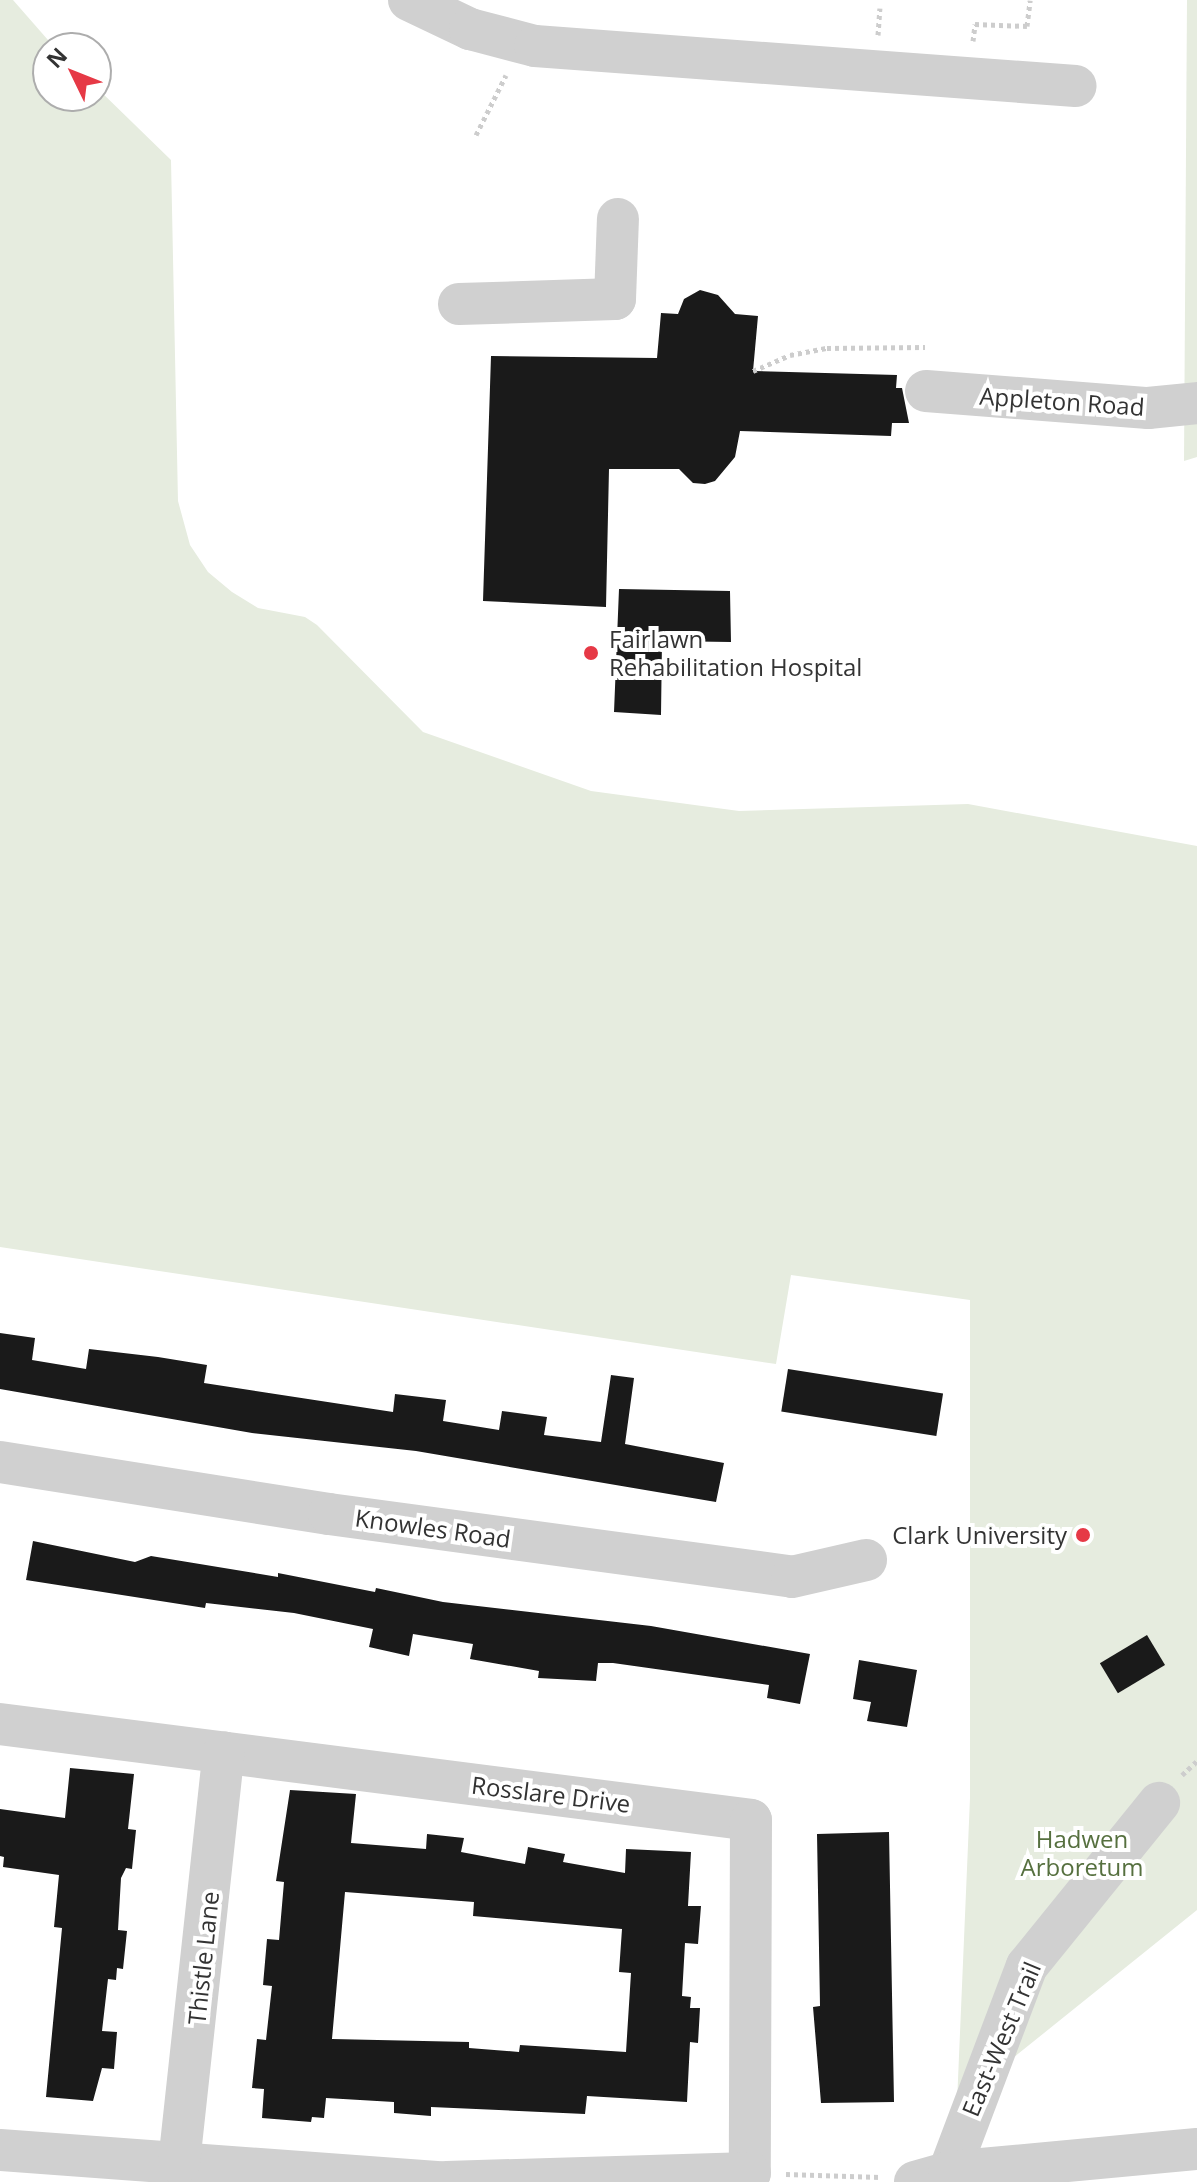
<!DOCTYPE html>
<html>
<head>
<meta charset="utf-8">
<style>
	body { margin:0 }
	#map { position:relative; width:1197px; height:2182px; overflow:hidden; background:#fff; font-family:"Open Sans",sans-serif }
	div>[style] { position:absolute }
	.green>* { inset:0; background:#e6ecdf }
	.building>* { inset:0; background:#1a1a1a; transform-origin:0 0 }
	.path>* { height:5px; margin-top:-2.5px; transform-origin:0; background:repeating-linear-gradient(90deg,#cdcdcd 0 4px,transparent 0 8px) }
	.minor>* { height:42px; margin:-21px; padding:0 21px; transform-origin:21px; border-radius:21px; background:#d0d0d0 }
	.dots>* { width:22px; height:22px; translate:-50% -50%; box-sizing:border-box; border:4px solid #fff; border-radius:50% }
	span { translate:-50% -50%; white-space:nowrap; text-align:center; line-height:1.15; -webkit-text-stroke:8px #fff; paint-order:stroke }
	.street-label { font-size:24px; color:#333 }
	.poi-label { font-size:24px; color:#333 }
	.left { translate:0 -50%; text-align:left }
	.right { translate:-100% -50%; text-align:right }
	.park-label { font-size:24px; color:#56703f }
	.north { position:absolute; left:32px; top:32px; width:80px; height:80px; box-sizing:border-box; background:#fff; border:2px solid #adadad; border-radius:50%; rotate:313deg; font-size:22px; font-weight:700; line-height:32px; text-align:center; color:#333 }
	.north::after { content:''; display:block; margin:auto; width:28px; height:36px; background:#e63946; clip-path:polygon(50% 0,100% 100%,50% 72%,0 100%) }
</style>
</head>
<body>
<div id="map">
	<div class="green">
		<i style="clip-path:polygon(0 0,13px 0,55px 48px,48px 48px,48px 96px,96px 96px,96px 87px,171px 160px,178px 501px,190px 545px,208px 572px,232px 592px,258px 608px,305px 617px,317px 625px,423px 732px,591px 791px,739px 811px,968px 804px,1197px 846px,1197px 1910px,957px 2103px,970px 1798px,970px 1300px,791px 1275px,776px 1364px,0 1247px)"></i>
		<i style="clip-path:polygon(1187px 0,1197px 0,1197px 457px,1184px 461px)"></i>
	</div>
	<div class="building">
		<i style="clip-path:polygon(700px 290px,718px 295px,735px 314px,758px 316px,753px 371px,897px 375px,896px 388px,902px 388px,909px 423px,892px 423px,891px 436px,740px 431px,735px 457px,715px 481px,705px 484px,693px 483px,679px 469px,609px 469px,606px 607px,483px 601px,491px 356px,657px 358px,661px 313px,678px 314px,684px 299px)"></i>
		<i style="clip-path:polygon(619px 589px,730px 591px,731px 642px,662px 641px,661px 715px,614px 712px)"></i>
		<i style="clip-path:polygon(0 1333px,35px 1338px,32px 1360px,86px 1369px,89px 1349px,158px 1357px,207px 1365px,204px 1383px,393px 1412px,395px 1394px,446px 1400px,443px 1421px,499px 1430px,502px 1411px,547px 1417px,544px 1435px,601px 1442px,611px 1375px,634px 1378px,625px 1444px,724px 1463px,716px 1502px,416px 1451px,252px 1433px,0 1389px)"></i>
		<i style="left:788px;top:1369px;width:157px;height:43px;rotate:9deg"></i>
		<i style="clip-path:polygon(33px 1541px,135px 1562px,151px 1556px,278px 1577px,278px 1573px,375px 1592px,376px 1588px,443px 1602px,651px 1626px,810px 1654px,800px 1704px,767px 1698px,769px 1685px,613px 1663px,598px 1663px,596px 1681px,538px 1678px,539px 1671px,470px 1659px,473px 1644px,413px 1634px,409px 1656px,369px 1647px,373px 1629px,294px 1613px,206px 1603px,205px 1608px,26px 1580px)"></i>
		<i style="left:1147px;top:1635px;width:35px;height:55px;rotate:59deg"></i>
		<i style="clip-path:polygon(859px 1660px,917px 1670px,907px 1727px,867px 1721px,871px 1702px,853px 1699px)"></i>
		<i style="clip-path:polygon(70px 1768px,134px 1774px,128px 1829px,136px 1830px,132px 1869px,126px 1868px,121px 1878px,118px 1930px,127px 1931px,123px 1969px,117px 1968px,116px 1980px,108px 1979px,102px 2031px,117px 2032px,114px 2069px,102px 2068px,93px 2101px,46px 2097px,62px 1928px,54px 1927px,59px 1875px,3px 1867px,4px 1857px,0 1856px,0 1809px,65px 1818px)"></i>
		<i style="clip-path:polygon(evenodd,290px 1790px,356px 1794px,351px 1843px,426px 1849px,427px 1834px,464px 1838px,461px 1852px,525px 1864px,528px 1847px,565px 1854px,563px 1862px,625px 1873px,626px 1849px,691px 1852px,688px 1906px,701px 1906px,698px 1944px,685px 1943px,682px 1996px,691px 1997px,690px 2008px,700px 2008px,698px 2043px,690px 2042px,687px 2102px,587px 2096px,585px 2114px,431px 2107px,431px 2116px,394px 2113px,394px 2102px,326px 2098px,324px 2118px,312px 2117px,311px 2122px,262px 2118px,264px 2089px,252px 2088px,257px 2039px,266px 2040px,272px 1986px,263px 1985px,267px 1939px,279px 1940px,284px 1882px,276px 1881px,290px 1790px,345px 1892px,474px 1902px,473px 1916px,622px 1929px,619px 1972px,631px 1973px,626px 2052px,520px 2045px,519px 2052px,469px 2048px,469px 2042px,332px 2039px,345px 1892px)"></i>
		<i style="clip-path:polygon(889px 1832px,894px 2102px,821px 2103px,813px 2007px,820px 2006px,817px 1834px)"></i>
	</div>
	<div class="path">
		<i style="left:878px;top:35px;width:27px;rotate:-86deg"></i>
		<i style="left:973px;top:41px;width:17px;rotate:-83deg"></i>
		<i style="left:975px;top:24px;width:52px;rotate:2.2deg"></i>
		<i style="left:1027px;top:26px;width:26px;rotate:-83deg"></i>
		<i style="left:476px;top:135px;width:67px;rotate:-63.4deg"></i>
		<i style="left:753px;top:371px;width:40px;rotate:-23.4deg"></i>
		<i style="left:790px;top:355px;width:38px;rotate:-11deg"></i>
		<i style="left:827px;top:348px;width:98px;rotate:-0.6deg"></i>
		<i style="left:1182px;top:1775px;width:21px;rotate:-43deg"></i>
		<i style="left:786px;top:2174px;width:94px;rotate:1.8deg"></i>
	</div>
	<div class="minor">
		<i style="left:409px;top:0;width:68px;rotate:25.4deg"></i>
		<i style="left:470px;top:29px;width:67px;rotate:14.7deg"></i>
		<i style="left:535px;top:46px;width:542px;rotate:4.23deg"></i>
		<i style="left:459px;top:304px;width:156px;rotate:-1.8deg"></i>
		<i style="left:615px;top:299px;width:80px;rotate:-87.9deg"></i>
		<i style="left:926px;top:391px;width:223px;rotate:4.4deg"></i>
		<i style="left:1148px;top:408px;width:49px;rotate:-5.8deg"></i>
		<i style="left:0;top:1462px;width:333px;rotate:9deg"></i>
		<i style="left:329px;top:1514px;width:467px;rotate:7.7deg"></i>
		<i style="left:792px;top:1577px;width:76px;rotate:-12.9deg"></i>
		<i style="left:0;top:1724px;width:757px;rotate:7.28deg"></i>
		<i style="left:751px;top:1820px;width:353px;rotate:90.2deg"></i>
		<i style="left:750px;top:2173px;width:304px;rotate:178.3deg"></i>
		<i style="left:0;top:2150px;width:441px;rotate:4.2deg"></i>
		<i style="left:179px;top:2163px;width:413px;rotate:-83.8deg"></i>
		<i style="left:949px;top:2172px;width:220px;rotate:-69.3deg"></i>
		<i style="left:1027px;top:1966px;width:210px;rotate:-51deg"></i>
		<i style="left:915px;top:2182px;width:35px;rotate:-16deg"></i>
		<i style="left:949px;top:2172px;width:249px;rotate:-5.3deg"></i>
	</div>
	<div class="dots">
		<i style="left:591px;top:653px;background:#e63946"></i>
		<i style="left:1083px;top:1535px;background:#e63946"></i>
	</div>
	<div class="street-label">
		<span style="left:1062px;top:401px;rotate:4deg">Appleton Road</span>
		<span style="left:433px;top:1528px;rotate:8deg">Knowles Road</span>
		<span style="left:551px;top:1794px;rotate:7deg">Rosslare Drive</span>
		<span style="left:203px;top:1958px;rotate:-84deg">Thistle Lane</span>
		<span style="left:1001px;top:2039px;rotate:-67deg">East-West Trail</span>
	</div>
	<div class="poi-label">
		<span class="left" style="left:609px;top:653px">Fairlawn<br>Rehabilitation Hospital</span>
		<span class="right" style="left:1067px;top:1535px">Clark University</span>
	</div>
	<div class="park-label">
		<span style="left:1082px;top:1853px">Hadwen<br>Arboretum</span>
	</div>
	<div class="north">N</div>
</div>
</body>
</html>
